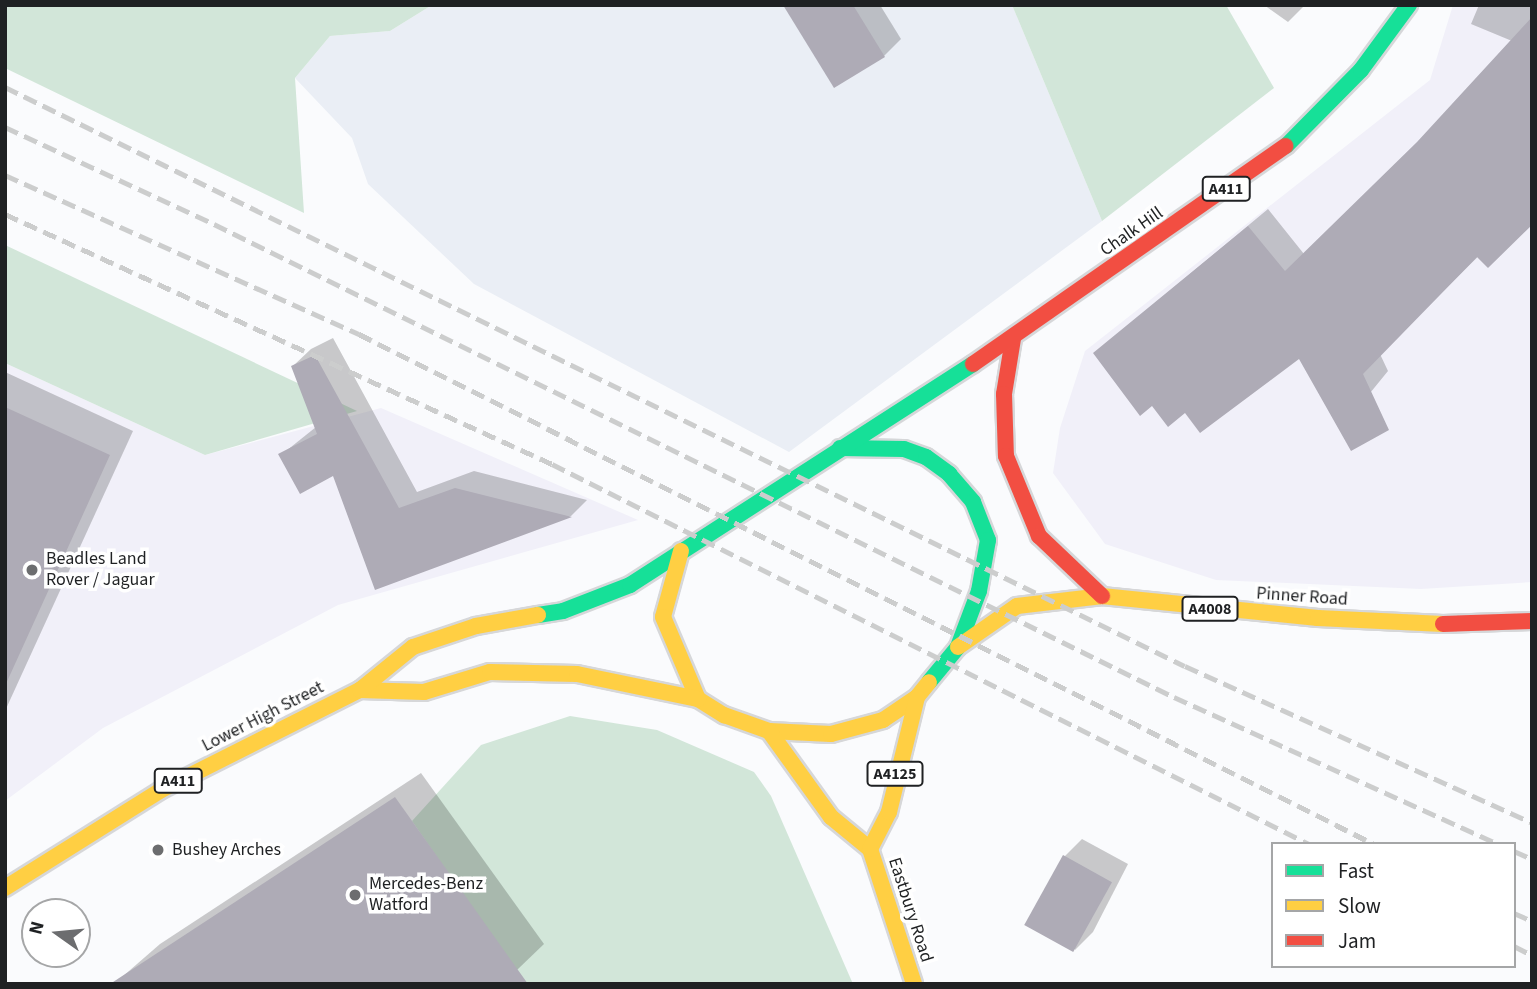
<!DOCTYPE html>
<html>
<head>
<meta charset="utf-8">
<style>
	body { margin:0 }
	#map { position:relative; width:1537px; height:989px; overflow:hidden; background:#fafbfd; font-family:"Source Sans 3",sans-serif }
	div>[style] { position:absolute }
	.commercial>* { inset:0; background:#f1f0f9 }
	.built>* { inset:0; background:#eaeef5 }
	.green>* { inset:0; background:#d2e6d9 }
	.shadow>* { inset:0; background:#0003 }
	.building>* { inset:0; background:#aeabb6; transform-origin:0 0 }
	.roads { filter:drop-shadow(2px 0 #d6d7d9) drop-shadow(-2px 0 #d6d7d9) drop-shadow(0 2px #d6d7d9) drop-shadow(0 -2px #d6d7d9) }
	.fast>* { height:16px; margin:-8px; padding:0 8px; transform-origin:8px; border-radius:8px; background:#16e098 }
	.slow>* { height:16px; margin:-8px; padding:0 8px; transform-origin:8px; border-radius:8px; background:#ffcf43 }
	.jam>* { height:16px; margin:-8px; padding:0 8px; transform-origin:8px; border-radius:8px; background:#f24e42 }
	.rail>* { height:5px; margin-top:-2.5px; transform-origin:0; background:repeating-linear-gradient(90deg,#cccdcd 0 14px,transparent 0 21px) }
	.dots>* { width:19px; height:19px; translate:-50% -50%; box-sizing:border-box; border:4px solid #fff; border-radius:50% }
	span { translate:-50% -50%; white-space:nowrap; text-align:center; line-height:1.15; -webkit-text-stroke:7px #fff; paint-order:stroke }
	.shield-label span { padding:2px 5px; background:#fff; border:2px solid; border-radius:5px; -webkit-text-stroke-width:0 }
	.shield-label { font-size:16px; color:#1f2123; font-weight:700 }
	.street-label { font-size:18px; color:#1f2123 }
	.poi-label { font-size:18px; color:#1f2123 }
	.left { translate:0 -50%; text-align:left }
	.frame { position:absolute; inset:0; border:7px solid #1f2123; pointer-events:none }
	.legend { position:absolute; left:1271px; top:842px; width:245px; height:126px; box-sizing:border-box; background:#fff; border:2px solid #a5a6a7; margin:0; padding:9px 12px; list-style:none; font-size:21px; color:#1f2123 }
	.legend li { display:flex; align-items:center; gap:14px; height:35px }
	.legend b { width:35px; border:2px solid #a5a6a7 }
	.north { position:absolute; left:21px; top:898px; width:70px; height:70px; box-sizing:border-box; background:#fff; border:2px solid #a5a6a7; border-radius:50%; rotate:285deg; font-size:19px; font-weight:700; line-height:28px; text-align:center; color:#1f2123 }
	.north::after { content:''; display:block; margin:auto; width:24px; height:32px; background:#6c6d6f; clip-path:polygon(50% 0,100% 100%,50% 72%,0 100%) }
</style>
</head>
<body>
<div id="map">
	<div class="commercial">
		<i style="clip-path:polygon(1453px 5px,1532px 5px,1532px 582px,1421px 589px,1216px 580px,1105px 544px,1053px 473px,1060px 428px,1085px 351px,1430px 80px)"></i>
		<i style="clip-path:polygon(5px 363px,205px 455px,381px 408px,638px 520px,338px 605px,103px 728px,5px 801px)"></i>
	</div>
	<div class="built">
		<i style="clip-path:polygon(432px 5px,1012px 5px,1102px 221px,789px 452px,474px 284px,368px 184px,352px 138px,295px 78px,330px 36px,390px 31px)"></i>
	</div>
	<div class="green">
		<i style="clip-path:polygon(5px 5px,432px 5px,390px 31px,330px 36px,295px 78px,304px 213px,5px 68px)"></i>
		<i style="clip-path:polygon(1012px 5px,1226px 5px,1274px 88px,1102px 221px)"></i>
		<i style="clip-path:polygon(5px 245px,357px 411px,205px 455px,5px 363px)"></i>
		<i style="clip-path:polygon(570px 716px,657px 730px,754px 772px,771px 796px,853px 984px,525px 984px,412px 821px,481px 745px)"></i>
	</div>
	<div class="shadow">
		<i style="clip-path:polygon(800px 5px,880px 5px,901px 39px,884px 56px)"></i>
		<i style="clip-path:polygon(1264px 5px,1305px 5px,1288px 22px)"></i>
		<i style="clip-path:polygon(1479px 5px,1532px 5px,1532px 203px,1380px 354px,1388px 371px,1357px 409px,1299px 356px,1186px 410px,1153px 404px,1095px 353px,1268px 209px,1304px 254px,1421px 139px,1512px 41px,1471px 24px)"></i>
		<i style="clip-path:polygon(333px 338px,417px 492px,474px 471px,587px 500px,571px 516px,376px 588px,334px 474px,281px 455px,316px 427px,293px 366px,311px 349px)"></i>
		<i style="clip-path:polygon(5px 372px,133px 431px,5px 711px)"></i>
		<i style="clip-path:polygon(421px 773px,544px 944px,518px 969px,497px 984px,114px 984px,160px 944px)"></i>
		<i style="clip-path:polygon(1082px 839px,1128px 864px,1093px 932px,1075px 950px,1065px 856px)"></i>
	</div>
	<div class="building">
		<i style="clip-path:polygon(783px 5px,853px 5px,885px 57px,834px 88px)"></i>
		<i style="clip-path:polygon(1532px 17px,1532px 225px,1488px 268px,1477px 257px,1363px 374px,1389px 430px,1351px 451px,1299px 359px,1200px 433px,1185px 413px,1168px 427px,1152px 406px,1140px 416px,1093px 353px,1248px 226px,1285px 271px,1417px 142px)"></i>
		<i style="clip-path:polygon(315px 355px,399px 508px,455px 488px,572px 517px,375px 590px,333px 476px,300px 494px,278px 454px,317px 434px,291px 366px)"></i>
		<i style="clip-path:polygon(5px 407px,110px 455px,5px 686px)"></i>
		<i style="clip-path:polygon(395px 797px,528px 984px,110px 984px)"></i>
		<i style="left:1063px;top:855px;width:56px;height:80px;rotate:29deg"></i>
	</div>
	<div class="roads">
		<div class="fast">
			<i style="left:1286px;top:146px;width:107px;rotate:-45.4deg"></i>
			<i style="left:1361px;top:70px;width:81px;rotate:-53.6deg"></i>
			<i style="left:840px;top:448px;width:64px;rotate:0.9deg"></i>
			<i style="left:904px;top:449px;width:23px;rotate:20deg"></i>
			<i style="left:926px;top:457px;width:29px;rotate:36deg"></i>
			<i style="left:949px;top:474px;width:37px;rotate:49deg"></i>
			<i style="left:973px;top:502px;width:41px;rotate:68.5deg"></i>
			<i style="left:988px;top:540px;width:52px;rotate:100deg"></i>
			<i style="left:979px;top:591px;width:60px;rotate:110.6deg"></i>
			<i style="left:958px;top:647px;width:45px;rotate:129.6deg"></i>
			<i style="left:538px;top:615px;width:25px;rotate:-9deg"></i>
			<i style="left:563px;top:611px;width:72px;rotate:-21.2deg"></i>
			<i style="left:630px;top:585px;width:408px;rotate:-32.8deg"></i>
		</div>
		<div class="slow">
			<i style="left:681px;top:551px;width:68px;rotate:105.3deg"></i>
			<i style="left:663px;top:617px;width:89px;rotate:66.9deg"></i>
			<i style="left:698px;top:699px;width:31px;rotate:32deg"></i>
			<i style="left:724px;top:715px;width:48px;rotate:19.6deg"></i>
			<i style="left:769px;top:731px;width:62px;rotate:2.8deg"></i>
			<i style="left:831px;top:734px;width:54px;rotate:-15.1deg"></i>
			<i style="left:883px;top:720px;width:41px;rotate:-34.1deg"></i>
			<i style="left:917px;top:697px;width:19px;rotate:-51deg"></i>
			<i style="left:958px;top:647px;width:72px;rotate:-34.8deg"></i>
			<i style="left:1017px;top:606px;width:86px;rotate:-6.7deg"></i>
			<i style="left:1102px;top:596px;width:217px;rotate:5.8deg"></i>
			<i style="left:1318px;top:618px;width:125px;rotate:2.7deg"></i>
			<i style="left:360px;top:690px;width:64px;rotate:1.8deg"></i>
			<i style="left:424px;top:692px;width:69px;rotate:-16.9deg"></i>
			<i style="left:490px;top:672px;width:87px;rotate:1.3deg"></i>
			<i style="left:577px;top:674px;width:124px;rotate:11.7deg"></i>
			<i style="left:769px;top:731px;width:106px;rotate:54.2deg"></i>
			<i style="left:831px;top:817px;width:50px;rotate:39.4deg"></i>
			<i style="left:870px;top:849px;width:142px;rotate:71.9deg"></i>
			<i style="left:870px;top:849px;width:42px;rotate:-62.8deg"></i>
			<i style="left:889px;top:812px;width:118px;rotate:-76.3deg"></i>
			<i style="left:5px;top:888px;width:184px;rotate:-32.1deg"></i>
			<i style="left:161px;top:790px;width:223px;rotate:-26.7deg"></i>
			<i style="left:360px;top:690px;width:68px;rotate:-39.1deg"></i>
			<i style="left:413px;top:647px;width:66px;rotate:-18.4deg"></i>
			<i style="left:476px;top:626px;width:63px;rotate:-10.1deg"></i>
		</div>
		<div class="jam">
			<i style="left:1013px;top:339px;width:56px;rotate:99.3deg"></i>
			<i style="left:1004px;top:394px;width:62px;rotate:88.2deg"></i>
			<i style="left:1006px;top:456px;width:87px;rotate:67.6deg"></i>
			<i style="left:1039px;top:536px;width:87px;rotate:43.6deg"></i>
			<i style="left:973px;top:364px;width:381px;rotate:-34.9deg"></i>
			<i style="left:1443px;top:624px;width:89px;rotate:-1.9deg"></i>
		</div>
	</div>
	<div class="rail">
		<i style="left:5px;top:87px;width:1314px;rotate:26.14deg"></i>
		<i style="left:1185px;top:666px;width:381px;rotate:24.3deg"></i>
		<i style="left:5px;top:127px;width:230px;rotate:24.9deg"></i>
		<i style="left:214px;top:224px;width:1070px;rotate:26.23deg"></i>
		<i style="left:1174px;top:697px;width:356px;rotate:24.4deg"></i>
		<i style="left:5px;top:175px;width:388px;rotate:24.2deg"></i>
		<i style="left:359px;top:334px;width:1136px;rotate:26.68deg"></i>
		<i style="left:5px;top:214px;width:601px;rotate:24.56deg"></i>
		<i style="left:552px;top:464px;width:847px;rotate:26.66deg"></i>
		<i style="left:1514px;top:851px;width:20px;rotate:24deg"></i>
		<i style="left:1514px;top:913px;width:20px;rotate:24deg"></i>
		<i style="left:1514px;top:946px;width:20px;rotate:27deg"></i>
	</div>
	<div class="dots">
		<i style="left:32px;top:570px;background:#6c6d6f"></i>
		<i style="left:158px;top:850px;background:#6c6d6f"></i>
		<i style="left:355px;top:895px;background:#6c6d6f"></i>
	</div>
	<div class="shield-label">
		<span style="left:1226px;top:189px">A411</span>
		<span style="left:1210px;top:609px">A4008</span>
		<span style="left:895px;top:774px">A4125</span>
		<span style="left:178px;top:781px">A411</span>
	</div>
	<div class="street-label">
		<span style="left:1132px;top:232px;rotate:-35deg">Chalk Hill</span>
		<span style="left:1302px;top:597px;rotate:4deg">Pinner Road</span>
		<span style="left:263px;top:717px;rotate:-27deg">Lower High Street</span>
		<span style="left:910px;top:910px;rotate:72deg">Eastbury Road</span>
	</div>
	<div class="poi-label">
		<span class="left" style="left:46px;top:570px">Beadles Land<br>Rover / Jaguar</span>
		<span class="left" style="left:172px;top:850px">Bushey Arches</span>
		<span class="left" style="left:369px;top:895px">Mercedes-Benz<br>Watford</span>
	</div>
	<div class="frame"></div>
	<ul class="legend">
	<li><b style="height:9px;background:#16e098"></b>Fast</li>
	<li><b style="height:9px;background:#ffcf43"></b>Slow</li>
	<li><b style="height:9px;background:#f24e42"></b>Jam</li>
	</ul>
	<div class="north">N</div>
</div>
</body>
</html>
